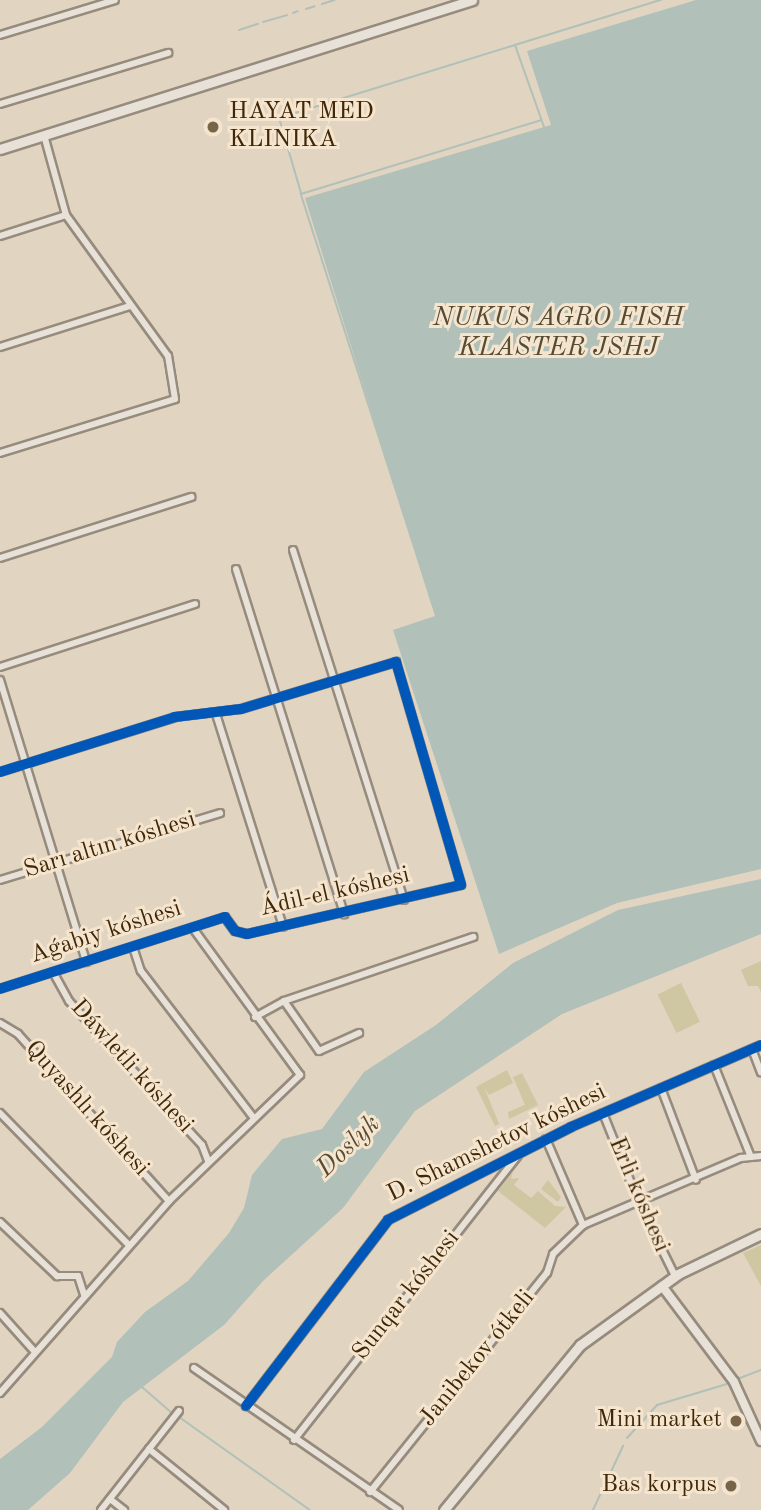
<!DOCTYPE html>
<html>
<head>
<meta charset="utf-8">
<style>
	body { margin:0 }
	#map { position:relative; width:761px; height:1510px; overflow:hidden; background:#e1d4c1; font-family:"Old Standard TT",serif }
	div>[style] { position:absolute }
	.green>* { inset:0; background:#cec7a2; transform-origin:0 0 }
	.water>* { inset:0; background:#b1c0b8 }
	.stream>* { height:2px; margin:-1px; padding:0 1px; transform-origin:1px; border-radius:1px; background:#b1c0b8 }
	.roads { filter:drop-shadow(2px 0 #968b7d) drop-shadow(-2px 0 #968b7d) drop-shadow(0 2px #968b7d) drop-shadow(0 -2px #968b7d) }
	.minor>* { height:6px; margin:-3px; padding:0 3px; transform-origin:3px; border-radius:3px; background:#e7e1d7 }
	.tertiary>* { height:8px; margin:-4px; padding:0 4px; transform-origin:4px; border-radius:4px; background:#e7e1d7 }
	.secondary>* { height:9px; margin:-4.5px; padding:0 4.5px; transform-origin:4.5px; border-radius:4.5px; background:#e7e1d7 }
	.cycleway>* { height:10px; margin:-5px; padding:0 5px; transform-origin:5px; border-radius:5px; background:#0057b8 }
	.dots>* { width:19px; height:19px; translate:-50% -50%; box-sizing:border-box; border:4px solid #f5e5ce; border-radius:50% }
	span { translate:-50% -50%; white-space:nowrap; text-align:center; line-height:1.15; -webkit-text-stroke:6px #f5e5ce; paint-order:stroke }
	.poi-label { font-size:24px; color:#3f2708 }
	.left { translate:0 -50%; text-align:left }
	.right { translate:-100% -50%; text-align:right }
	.street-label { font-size:24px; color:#3f2708 }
	.water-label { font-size:26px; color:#564b33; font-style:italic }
</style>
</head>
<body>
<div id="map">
	<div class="green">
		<i style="clip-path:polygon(761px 961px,761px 992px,758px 986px,748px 986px,741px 970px)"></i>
		<i style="left:681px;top:983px;width:43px;height:26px;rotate:64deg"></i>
		<i style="clip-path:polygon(507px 1070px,513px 1083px,489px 1095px,484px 1087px,499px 1124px,495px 1126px,476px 1087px)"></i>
		<i style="clip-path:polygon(522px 1073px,538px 1105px,509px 1119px,508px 1112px,525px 1105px,513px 1077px)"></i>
		<i style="clip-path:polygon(513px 1172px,511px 1179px,519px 1178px,514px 1185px,531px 1198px,538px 1191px,555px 1206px,566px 1207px,545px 1228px,498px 1191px)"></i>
		<i style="clip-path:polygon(548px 1180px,561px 1197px,558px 1202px,541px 1189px)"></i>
		<i style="clip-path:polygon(761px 1245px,761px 1286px,743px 1253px)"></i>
	</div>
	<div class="water">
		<i style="clip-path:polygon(696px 0,761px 0,761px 869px,617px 903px,499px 954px,393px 630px,435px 616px,305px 198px,551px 125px,527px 51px)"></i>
		<i style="clip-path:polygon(761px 879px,761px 934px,562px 1014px,415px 1111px,343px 1208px,264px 1280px,224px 1325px,123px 1402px,70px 1473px,28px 1510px,0 1510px,0 1459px,42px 1427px,112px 1357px,117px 1342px,145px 1312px,188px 1281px,229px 1233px,244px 1208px,252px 1175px,282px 1139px,322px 1129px,364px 1072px,436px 1025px,513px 963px,618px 910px)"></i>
	</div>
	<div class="stream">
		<i style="left:322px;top:4px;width:13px;rotate:-18deg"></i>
		<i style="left:306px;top:9px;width:9px;rotate:-18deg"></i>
		<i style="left:293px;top:13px;width:5px;rotate:-22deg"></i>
		<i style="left:263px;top:22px;width:25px;rotate:-16deg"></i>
		<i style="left:239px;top:30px;width:20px;rotate:-18deg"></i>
		<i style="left:515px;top:45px;width:87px;rotate:70.5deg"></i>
		<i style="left:301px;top:193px;width:78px;rotate:-106.3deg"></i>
		<i style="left:279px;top:118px;width:400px;rotate:-17.2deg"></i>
		<i style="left:433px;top:606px;width:433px;rotate:-107.8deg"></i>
		<i style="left:301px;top:194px;width:251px;rotate:-17.1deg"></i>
		<i style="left:740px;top:1378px;width:22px;rotate:-21deg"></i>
		<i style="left:142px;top:1387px;width:38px;rotate:41deg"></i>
		<i style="left:179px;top:1417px;width:161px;rotate:35.4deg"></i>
		<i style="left:627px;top:1438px;width:45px;rotate:-47.7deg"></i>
		<i style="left:657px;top:1405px;width:73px;rotate:-16.7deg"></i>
		<i style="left:593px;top:1510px;width:71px;rotate:-64.9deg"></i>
	</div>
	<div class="roads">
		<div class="minor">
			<i style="left:0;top:35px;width:120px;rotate:-16.9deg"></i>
			<i style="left:0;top:104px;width:176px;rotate:-16.9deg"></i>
			<i style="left:0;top:236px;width:69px;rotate:-17.7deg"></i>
			<i style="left:0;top:347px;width:136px;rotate:-17.5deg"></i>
			<i style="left:0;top:453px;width:183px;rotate:-17.1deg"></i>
			<i style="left:175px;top:399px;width:44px;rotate:-99.2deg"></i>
			<i style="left:168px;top:356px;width:174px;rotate:-125.9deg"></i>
			<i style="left:66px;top:215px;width:83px;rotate:-105.4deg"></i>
			<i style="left:293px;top:550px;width:367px;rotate:72.4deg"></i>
			<i style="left:0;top:558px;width:201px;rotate:-17.7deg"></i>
			<i style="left:236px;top:569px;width:362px;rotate:72.6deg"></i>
			<i style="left:0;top:667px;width:205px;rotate:-17.9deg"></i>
			<i style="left:0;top:680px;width:295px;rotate:73deg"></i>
			<i style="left:216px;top:714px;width:223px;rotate:72.5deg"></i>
			<i style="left:0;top:772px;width:183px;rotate:-17.4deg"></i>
			<i style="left:175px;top:717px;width:66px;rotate:-6.9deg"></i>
			<i style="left:241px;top:709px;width:162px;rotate:-16.9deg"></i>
			<i style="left:396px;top:662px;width:232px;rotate:73.7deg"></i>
			<i style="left:461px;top:885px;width:220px;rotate:167.1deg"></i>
			<i style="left:247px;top:934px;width:12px;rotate:-166deg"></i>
			<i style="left:235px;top:931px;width:17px;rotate:-126deg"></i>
			<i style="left:225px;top:917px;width:236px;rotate:162.3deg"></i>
			<i style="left:0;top:880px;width:230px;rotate:-16.9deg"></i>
			<i style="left:133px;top:947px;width:25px;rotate:72deg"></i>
			<i style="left:141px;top:971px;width:184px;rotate:52.5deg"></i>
			<i style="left:53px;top:972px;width:33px;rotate:61deg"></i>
			<i style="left:69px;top:1001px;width:196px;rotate:47.3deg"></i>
			<i style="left:202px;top:1145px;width:17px;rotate:69deg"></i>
			<i style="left:284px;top:1001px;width:61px;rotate:55deg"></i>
			<i style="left:319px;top:1051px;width:44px;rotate:-24.2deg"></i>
			<i style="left:255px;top:1017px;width:33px;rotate:-29deg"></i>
			<i style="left:284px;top:1001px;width:200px;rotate:-18.7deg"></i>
			<i style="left:0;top:1023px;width:21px;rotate:31deg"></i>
			<i style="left:18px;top:1034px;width:225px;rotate:47.9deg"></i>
			<i style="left:752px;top:1049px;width:25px;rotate:69deg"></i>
			<i style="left:714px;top:1065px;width:99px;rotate:68.1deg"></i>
			<i style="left:661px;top:1088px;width:98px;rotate:69.2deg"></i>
			<i style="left:0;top:1113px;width:185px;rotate:45.7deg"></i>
			<i style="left:603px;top:1113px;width:97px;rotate:68.2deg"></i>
			<i style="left:639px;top:1203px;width:81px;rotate:63.7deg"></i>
			<i style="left:546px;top:1139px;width:94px;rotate:66.7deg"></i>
			<i style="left:0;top:1222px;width:79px;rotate:43.5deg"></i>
			<i style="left:57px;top:1276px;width:21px"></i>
			<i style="left:78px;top:1276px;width:20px;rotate:72deg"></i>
			<i style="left:0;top:1313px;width:52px;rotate:48.1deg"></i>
			<i style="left:194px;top:1368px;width:249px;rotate:34.7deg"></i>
			<i style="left:0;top:1393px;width:256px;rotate:-48.6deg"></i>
			<i style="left:169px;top:1201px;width:182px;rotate:-43.9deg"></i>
			<i style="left:300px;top:1075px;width:182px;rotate:-126.1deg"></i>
			<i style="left:246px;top:1406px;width:234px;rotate:-52.6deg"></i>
			<i style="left:388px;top:1220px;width:205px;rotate:-26.9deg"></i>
			<i style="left:571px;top:1127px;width:207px;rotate:-23.3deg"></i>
			<i style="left:294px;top:1440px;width:362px;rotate:-51.8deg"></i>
			<i style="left:149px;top:1449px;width:97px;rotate:39.1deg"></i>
			<i style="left:370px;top:1492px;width:282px;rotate:-51.1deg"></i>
			<i style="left:547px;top:1273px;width:20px;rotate:-72deg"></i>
			<i style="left:553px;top:1254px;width:42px;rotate:-44deg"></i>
			<i style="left:583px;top:1225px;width:172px;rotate:-23deg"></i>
			<i style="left:741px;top:1158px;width:20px;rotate:-6deg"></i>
			<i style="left:110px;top:1499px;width:18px;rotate:38deg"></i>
			<i style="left:101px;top:1510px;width:126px;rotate:-51.8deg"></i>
		</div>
		<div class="tertiary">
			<i style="left:662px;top:1286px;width:120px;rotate:53.1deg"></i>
			<i style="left:734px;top:1382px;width:65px;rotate:65.4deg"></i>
		</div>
		<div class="secondary">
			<i style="left:0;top:149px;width:495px;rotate:-17.5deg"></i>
			<i style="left:444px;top:1510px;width:214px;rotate:-50.5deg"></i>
			<i style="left:580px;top:1345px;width:121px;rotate:-35.9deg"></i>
			<i style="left:678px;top:1274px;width:92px;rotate:-25.7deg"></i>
		</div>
	</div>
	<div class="cycleway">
		<i style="left:0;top:772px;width:183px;rotate:-17.4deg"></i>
		<i style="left:175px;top:717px;width:66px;rotate:-6.9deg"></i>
		<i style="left:241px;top:709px;width:162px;rotate:-16.9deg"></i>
		<i style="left:396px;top:662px;width:232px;rotate:73.7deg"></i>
		<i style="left:461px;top:885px;width:220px;rotate:167.1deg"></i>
		<i style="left:247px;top:934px;width:12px;rotate:-166deg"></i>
		<i style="left:235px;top:931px;width:17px;rotate:-126deg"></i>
		<i style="left:225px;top:917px;width:236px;rotate:162.3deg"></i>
		<i style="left:246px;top:1406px;width:234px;rotate:-52.6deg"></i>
		<i style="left:388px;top:1220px;width:205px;rotate:-26.9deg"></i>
		<i style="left:571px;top:1127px;width:207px;rotate:-23.3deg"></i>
	</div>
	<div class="dots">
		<i style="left:213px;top:127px;background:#786449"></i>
		<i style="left:736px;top:1421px;background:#786449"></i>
		<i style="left:731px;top:1486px;background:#786449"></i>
	</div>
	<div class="poi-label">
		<span class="left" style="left:229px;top:127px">HAYAT MED<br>KLINIKA</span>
		<span class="right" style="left:722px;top:1421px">Mini market</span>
		<span class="right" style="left:717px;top:1486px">Bas korpus</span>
	</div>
	<div class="street-label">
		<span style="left:110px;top:846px;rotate:-17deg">Sarı altın kóshesi</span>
		<span style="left:335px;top:893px;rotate:-13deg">Ádil-el kóshesi</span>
		<span style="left:106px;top:933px;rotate:-18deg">Aǵabiy kóshesi</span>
		<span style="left:131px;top:1067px;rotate:48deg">Dáwletli kóshesi</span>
		<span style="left:86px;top:1109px;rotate:48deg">Quyashlı kóshesi</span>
		<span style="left:497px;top:1144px;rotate:-26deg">D. Shamshetov kóshesi</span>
		<span style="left:638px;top:1195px;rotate:67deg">Erli kóshesi</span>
		<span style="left:407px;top:1296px;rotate:-52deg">Sunqar kóshesi</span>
		<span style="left:478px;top:1359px;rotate:-51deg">Janibekov ótkeli</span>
	</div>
	<div class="water-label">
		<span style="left:558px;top:334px">NUKUS AGRO FISH<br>KLASTER JSHJ</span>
		<span style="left:349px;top:1147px;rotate:-44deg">Doslyk</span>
	</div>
</div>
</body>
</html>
